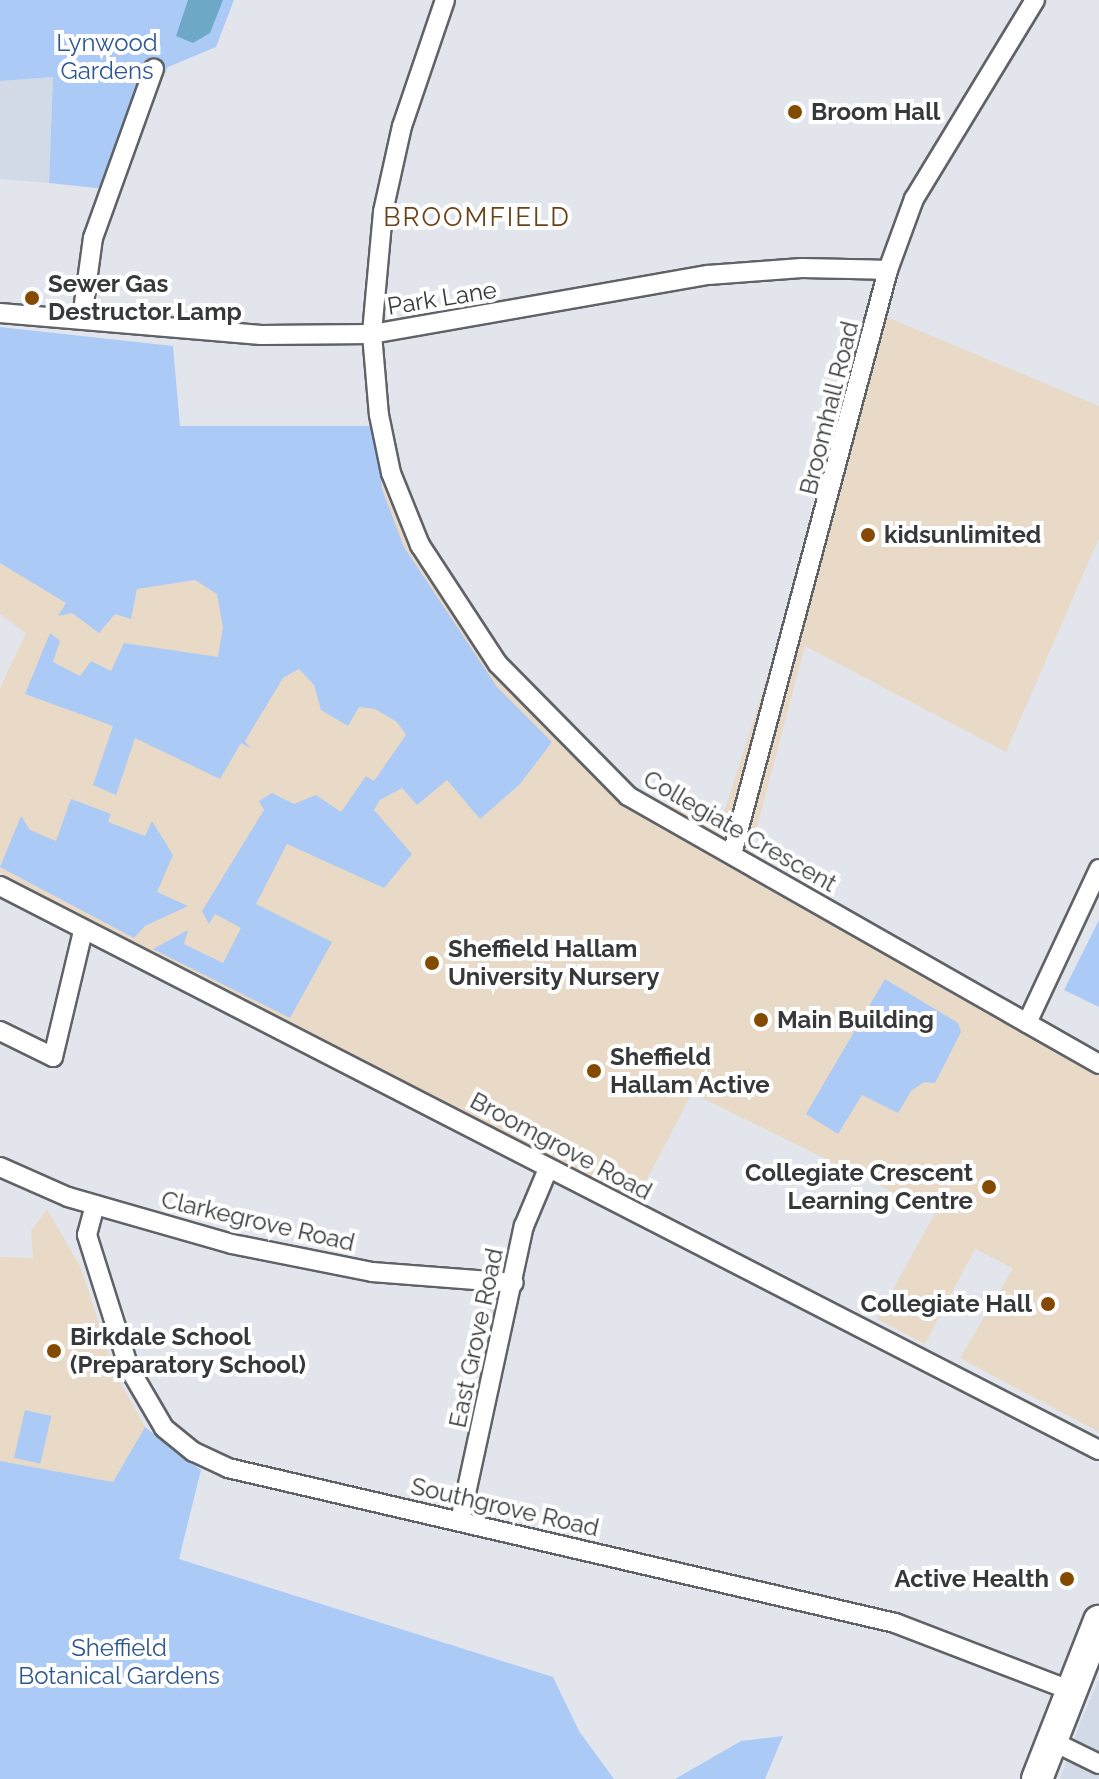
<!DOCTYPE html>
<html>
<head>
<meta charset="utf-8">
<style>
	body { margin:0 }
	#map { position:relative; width:1099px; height:1779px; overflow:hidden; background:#e2e6ec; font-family:Raleway,sans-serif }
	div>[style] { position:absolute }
	.built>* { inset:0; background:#d1dae6 }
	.education>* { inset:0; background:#e9d9c7 }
	.green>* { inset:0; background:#accaf6; transform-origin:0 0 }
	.water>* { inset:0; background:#6da9c7 }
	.roads { filter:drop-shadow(2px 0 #5f6368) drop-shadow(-2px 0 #5f6368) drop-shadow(0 2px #5f6368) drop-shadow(0 -2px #5f6368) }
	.minor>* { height:18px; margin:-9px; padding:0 9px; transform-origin:9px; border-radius:9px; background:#fff }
	.primary>* { height:30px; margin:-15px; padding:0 15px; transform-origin:15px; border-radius:15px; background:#fff }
	.dots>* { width:22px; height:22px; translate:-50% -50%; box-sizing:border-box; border:4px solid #fff; border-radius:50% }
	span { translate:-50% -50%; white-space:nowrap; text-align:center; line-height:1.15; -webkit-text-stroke:8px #fff; paint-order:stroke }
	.park-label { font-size:24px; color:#2e5792 }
	.poi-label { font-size:24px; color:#36383a; font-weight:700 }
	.left { translate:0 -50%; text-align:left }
	.right { translate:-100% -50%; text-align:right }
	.street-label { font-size:24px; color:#36383a }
	.neighbourhood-label { font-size:26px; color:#6b4217; letter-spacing:2px }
</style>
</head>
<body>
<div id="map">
	<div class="built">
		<i style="clip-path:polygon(53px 77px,49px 183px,0 179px,0 81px)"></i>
		<i style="clip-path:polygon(1099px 1679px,1099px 1779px,1060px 1779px,1080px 1723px)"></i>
	</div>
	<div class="education">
		<i style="clip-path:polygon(882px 315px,1099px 406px,1099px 538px,1006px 752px,805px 646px,752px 846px,755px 867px,1099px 1070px,1099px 1432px,960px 1358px,1013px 1268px,975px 1249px,925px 1344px,877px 1319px,935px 1213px,692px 1093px,634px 1204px,0 873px,0 688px,26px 633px,0 614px,0 331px,180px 426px,377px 426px,394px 498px,495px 667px,628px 796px,722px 819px)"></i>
		<i style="clip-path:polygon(47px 1209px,81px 1268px,115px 1373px,145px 1427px,113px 1482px,0 1461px,0 1257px,33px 1258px,31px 1231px)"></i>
	</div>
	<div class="green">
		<i style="clip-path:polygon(0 0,234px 0,216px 47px,168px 67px,105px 189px,49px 183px,53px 77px,0 81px)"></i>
		<i style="clip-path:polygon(0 327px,173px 346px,180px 426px,377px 426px,382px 489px,404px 547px,497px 687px,552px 742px,520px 784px,480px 819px,447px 780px,417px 805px,402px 788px,380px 800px,374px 810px,412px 854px,384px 888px,287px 844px,256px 904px,332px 942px,290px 1018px,153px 949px,188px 930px,184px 944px,223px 963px,241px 928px,215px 914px,209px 924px,202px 911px,264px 810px,259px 801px,272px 793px,294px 804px,316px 795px,341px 812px,366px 776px,374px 781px,406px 735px,397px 722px,375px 709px,359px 707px,348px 726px,321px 710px,314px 685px,299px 669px,283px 678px,245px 741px,250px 748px,241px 743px,220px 779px,135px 738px,116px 795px,93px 785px,113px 726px,25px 694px,50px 633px,60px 641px,53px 662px,80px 676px,91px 661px,111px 671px,124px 643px,218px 657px,223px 627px,217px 594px,195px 580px,137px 589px,131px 619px,115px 614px,99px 633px,72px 613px,58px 616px,66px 603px,0 563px)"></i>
		<i style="clip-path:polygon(71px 799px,111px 814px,108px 822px,145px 836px,152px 821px,173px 855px,157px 892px,188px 906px,145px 926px,134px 938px,0 867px,21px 816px,30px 830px,56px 841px)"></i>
		<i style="clip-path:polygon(1099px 920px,1099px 1007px,1064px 990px)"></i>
		<i style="clip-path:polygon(885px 979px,958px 1023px,961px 1032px,935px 1083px,924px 1082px,911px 1091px,898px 1113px,862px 1095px,838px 1134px,806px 1114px)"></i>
		<i style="left:25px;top:1410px;width:27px;height:49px;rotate:13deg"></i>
		<i style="clip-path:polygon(145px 1427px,201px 1470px,179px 1559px,553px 1677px,579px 1731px,614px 1779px,0 1779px,0 1461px,113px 1482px)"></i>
		<i style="clip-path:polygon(783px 1736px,765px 1779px,675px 1779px,741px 1741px)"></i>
	</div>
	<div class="water">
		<i style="clip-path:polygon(188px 0,223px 0,210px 33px,193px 43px,176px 36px)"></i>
	</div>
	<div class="roads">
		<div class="minor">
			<i style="left:445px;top:0;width:133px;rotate:108.8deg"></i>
			<i style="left:402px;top:126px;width:88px;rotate:102.5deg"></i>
			<i style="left:383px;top:212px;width:122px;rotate:95.2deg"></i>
			<i style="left:372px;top:334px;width:81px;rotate:85.1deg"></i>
			<i style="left:379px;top:415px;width:59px;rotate:78.3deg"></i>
			<i style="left:391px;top:473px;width:78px;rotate:68.1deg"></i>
			<i style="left:420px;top:545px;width:142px;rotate:56.8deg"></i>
			<i style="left:498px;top:664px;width:185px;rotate:45.4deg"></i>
			<i style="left:628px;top:796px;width:542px;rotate:29.64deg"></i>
			<i style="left:0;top:313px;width:262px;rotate:4.8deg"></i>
			<i style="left:261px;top:335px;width:111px;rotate:-0.5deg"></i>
			<i style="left:372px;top:334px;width:341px;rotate:-10deg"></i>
			<i style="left:708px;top:275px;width:94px;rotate:-4.3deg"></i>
			<i style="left:802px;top:268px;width:86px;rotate:1.3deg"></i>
			<i style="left:82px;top:318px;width:81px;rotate:-82.2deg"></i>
			<i style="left:93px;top:238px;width:180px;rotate:-70.2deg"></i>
			<i style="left:732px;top:854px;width:604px;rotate:-75.04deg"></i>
			<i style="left:888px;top:270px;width:76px;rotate:-69.9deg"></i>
			<i style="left:914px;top:199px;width:233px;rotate:-58.7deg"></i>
			<i style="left:0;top:886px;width:1235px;rotate:27.17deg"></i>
			<i style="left:1027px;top:1023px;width:170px;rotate:-64.9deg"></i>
			<i style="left:0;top:1031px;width:59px;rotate:26.1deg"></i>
			<i style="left:53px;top:1057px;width:130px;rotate:-76.6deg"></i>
			<i style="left:0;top:1167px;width:74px;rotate:23.8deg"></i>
			<i style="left:68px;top:1197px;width:171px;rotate:16deg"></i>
			<i style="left:232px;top:1244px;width:143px;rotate:11.3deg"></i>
			<i style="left:372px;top:1272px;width:142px;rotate:4.4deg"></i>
			<i style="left:95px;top:1205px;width:31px;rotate:105deg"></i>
			<i style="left:87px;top:1235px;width:139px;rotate:72.5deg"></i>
			<i style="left:129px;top:1368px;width:69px;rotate:59.7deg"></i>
			<i style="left:164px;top:1428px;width:38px;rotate:39deg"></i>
			<i style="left:194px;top:1452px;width:38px;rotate:25deg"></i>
			<i style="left:228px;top:1468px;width:685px;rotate:13.08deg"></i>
			<i style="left:895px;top:1623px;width:190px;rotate:21deg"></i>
			<i style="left:460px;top:1521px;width:302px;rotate:-77.8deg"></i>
			<i style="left:524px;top:1226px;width:62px;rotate:-67.2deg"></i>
			<i style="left:1052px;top:1741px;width:52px;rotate:26.1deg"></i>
		</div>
		<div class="primary">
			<i style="left:1037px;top:1779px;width:170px;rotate:-68.6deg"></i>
		</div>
	</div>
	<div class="dots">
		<i style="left:795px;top:112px;background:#844a00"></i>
		<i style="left:32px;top:298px;background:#844a00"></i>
		<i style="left:868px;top:535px;background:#844a00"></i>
		<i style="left:432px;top:963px;background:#844a00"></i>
		<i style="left:761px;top:1020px;background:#844a00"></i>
		<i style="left:594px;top:1071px;background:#844a00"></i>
		<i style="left:989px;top:1187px;background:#844a00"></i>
		<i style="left:1048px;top:1304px;background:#844a00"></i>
		<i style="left:54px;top:1351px;background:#844a00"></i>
		<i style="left:1067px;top:1579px;background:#844a00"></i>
	</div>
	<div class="park-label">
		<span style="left:107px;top:57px">Lynwood<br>Gardens</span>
		<span style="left:119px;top:1662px">Sheffield<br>Botanical Gardens</span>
	</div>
	<div class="poi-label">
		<span class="left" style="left:811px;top:112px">Broom Hall</span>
		<span class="left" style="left:48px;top:298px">Sewer Gas<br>Destructor Lamp</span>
		<span class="left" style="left:884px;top:535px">kidsunlimited</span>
		<span class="left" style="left:448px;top:963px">Sheffield Hallam<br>University Nursery</span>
		<span class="left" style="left:777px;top:1020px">Main Building</span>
		<span class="left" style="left:610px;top:1071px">Sheffield<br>Hallam Active</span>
		<span class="right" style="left:973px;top:1187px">Collegiate Crescent<br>Learning Centre</span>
		<span class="right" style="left:1032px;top:1304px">Collegiate Hall</span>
		<span class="left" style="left:70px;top:1351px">Birkdale School<br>(Preparatory School)</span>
		<span class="right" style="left:1049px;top:1579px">Active Health</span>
	</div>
	<div class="street-label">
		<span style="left:442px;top:298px;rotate:-9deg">Park Lane</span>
		<span style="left:829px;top:408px;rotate:-76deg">Broomhall Road</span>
		<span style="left:740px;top:831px;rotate:30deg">Collegiate Crescent</span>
		<span style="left:561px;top:1146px;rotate:28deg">Broomgrove Road</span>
		<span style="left:258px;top:1221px;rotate:13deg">Clarkegrove Road</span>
		<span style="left:476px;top:1338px;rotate:-78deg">East Grove Road</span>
		<span style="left:505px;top:1507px;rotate:13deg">Southgrove Road</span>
	</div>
	<div class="neighbourhood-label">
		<span style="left:477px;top:218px">BROOMFIELD</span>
	</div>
</div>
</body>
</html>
